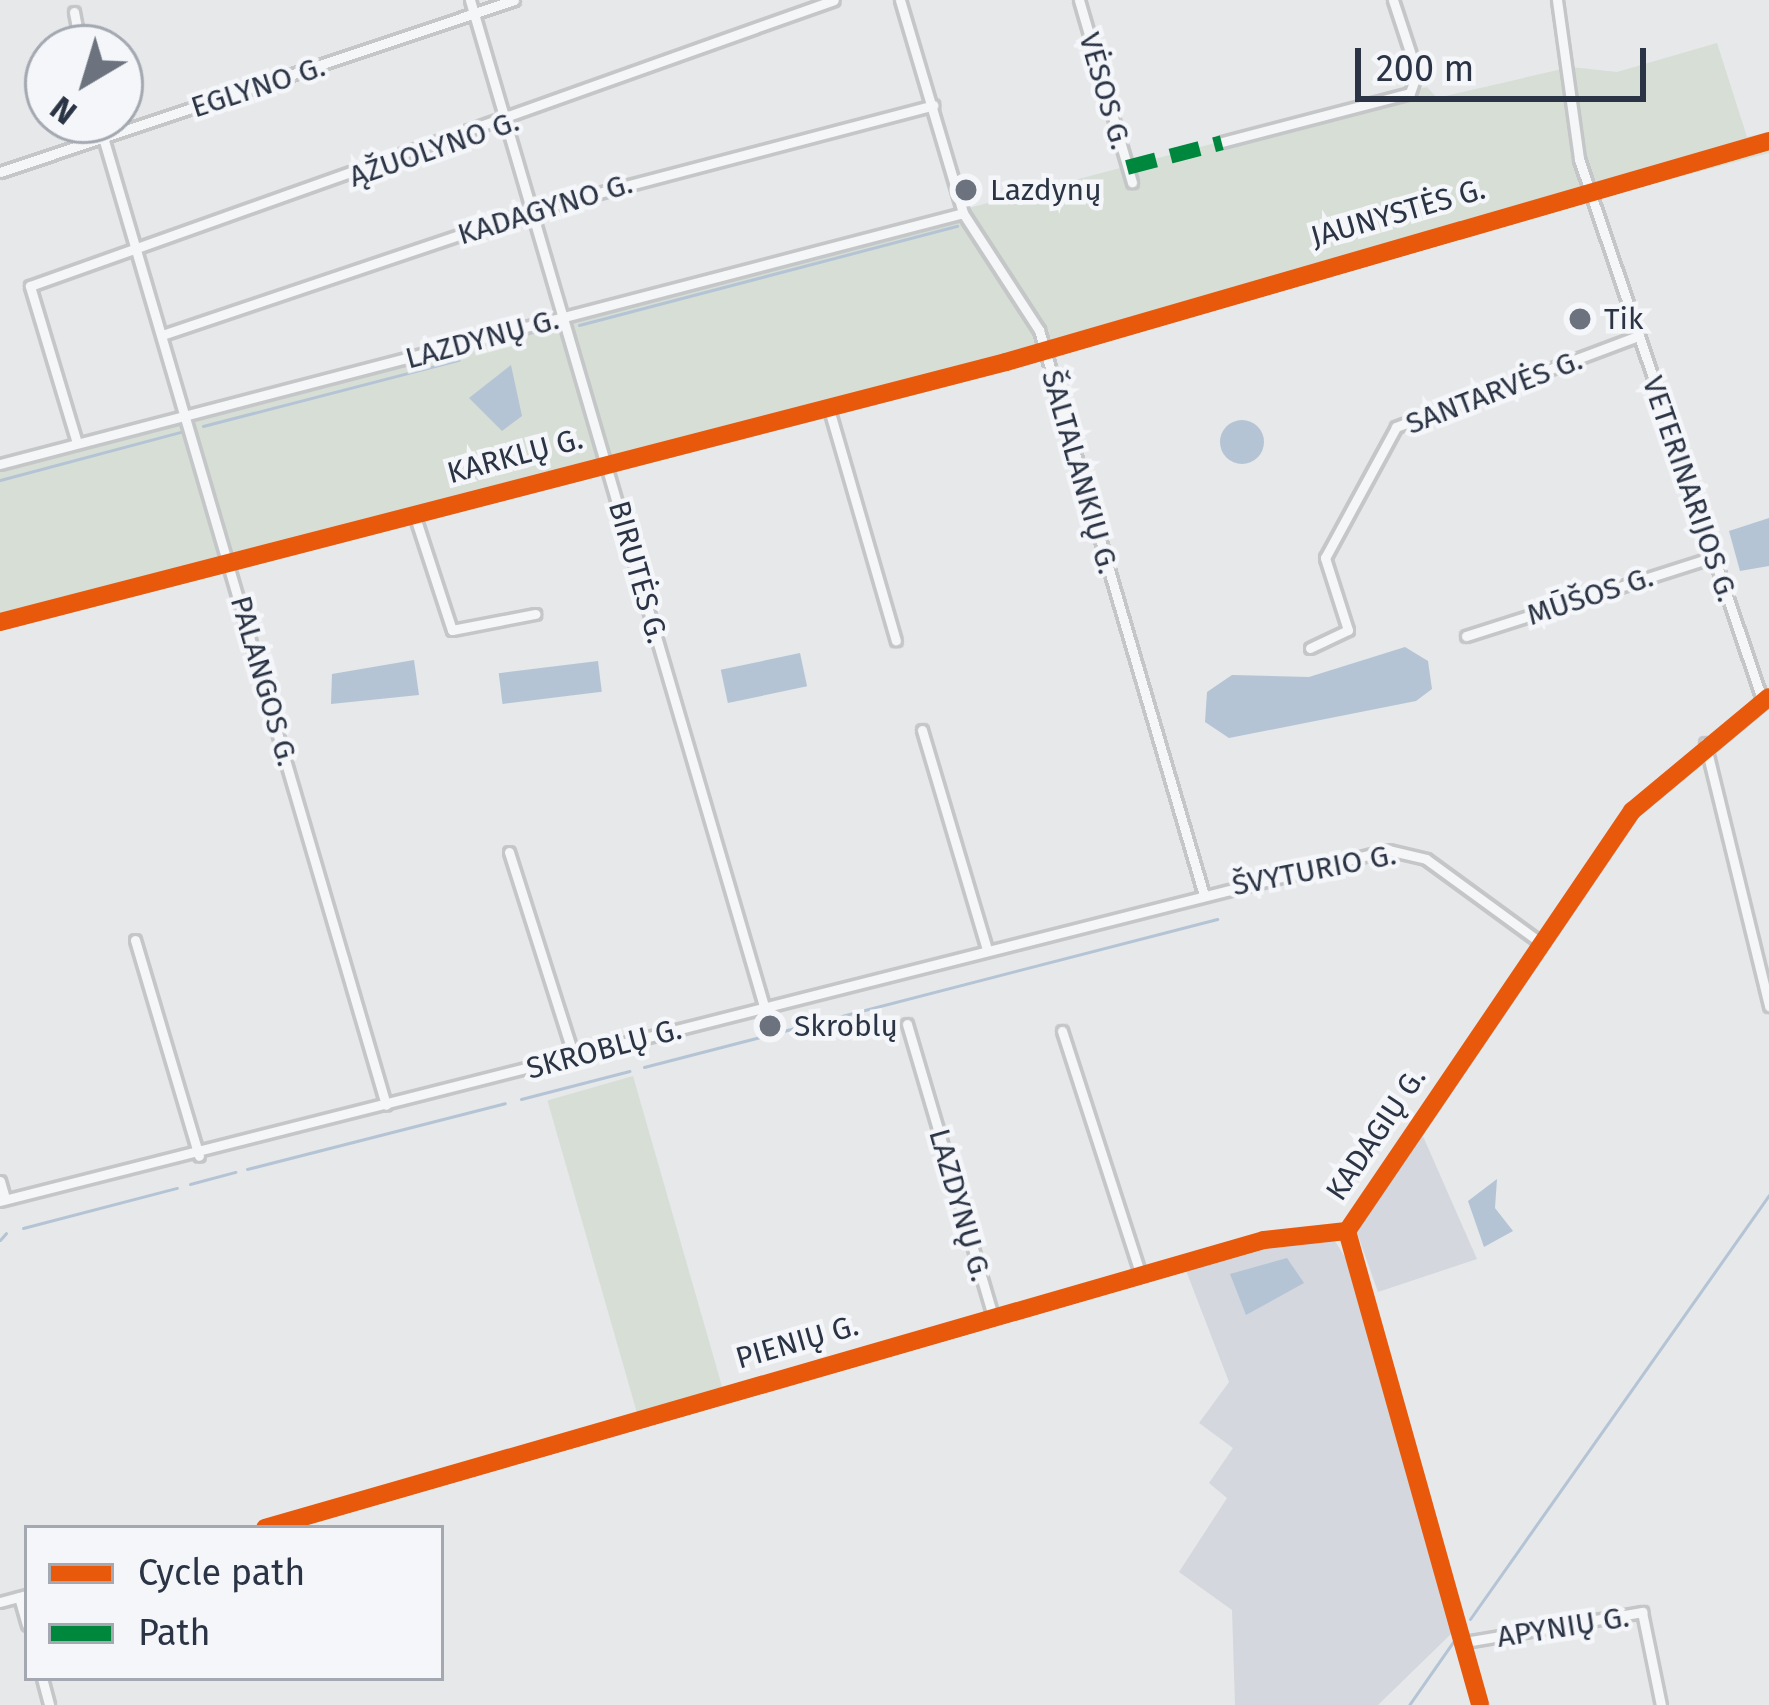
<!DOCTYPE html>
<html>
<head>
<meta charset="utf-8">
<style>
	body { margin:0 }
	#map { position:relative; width:1769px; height:1705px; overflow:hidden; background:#e6e8ea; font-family:"Fira Sans",sans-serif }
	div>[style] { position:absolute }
	.built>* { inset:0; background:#d4d7dd }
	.green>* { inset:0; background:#d6ded6; transform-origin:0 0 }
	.water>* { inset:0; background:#b4c4d5; transform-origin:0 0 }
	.round { border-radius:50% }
	.stream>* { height:3px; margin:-1.5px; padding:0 1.5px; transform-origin:1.5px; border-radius:1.5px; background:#b4c4d5 }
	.roads { filter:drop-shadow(3px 0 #c4c6c8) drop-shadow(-3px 0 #c4c6c8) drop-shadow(0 3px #c4c6c8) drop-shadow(0 -3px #c4c6c8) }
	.street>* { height:9px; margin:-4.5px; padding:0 4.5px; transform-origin:4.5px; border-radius:4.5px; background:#f5f6f7 }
	.quiet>* { height:15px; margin-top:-7.5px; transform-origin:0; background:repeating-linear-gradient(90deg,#00873e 0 30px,transparent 0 45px) }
	.cycleway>* { height:18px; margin:-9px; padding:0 9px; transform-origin:9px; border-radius:9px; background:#e8590c }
	.dots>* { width:33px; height:33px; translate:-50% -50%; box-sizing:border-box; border:6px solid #f4f6f9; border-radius:50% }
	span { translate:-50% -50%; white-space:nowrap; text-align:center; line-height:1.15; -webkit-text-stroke:9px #f4f6f9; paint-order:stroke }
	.street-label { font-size:30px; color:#2b3445 }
	.poi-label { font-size:30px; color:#2b3445 }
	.left { translate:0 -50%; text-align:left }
	.legend { position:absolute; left:24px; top:1525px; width:420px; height:156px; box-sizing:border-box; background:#f4f6f9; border:3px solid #a4a8b1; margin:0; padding:15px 21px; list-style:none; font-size:36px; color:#2b3445 }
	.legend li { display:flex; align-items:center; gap:24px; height:60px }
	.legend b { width:60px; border:3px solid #a4a8b1 }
	.north { position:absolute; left:24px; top:24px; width:120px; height:120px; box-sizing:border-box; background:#f4f6f9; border:3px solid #a4a8b1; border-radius:50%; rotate:218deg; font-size:33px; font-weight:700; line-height:48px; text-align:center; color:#2b3445 }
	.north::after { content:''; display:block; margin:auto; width:42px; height:54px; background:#6c737f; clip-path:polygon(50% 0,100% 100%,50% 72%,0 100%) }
	.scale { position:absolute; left:1355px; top:48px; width:291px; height:54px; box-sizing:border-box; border:6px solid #2b3445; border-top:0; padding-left:15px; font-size:36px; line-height:42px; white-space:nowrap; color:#2b3445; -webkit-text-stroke:9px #f4f6f9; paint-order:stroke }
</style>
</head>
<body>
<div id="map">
	<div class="built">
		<i style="clip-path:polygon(1422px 1134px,1477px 1259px,1378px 1292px,1356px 1230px)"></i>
		<i style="clip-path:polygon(1330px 1233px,1354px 1272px,1454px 1631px,1378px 1705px,1235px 1705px,1232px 1610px,1179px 1572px,1227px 1498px,1209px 1483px,1233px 1448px,1199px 1423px,1229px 1382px,1185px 1268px)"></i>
	</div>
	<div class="green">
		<i style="clip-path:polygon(1717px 43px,1747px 137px,1769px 132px,1769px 153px,0 622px,0 464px,1427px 87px,1437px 98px,1571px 67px,1617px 72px)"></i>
		<i style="left:633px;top:1076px;width:324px;height:89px;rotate:74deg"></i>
	</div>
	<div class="water">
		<i style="clip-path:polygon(511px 365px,522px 416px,502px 431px,469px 398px)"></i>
		<i class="round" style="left:1220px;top:420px;width:44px;height:44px"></i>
		<i style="clip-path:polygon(1769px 518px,1769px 566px,1740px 571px,1729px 531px)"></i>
		<i style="clip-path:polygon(1405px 647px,1428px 661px,1432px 689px,1416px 701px,1229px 738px,1205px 722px,1207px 692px,1232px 675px,1309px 677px)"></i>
		<i style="left:800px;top:653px;width:34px;height:81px;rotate:78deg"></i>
		<i style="clip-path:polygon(414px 660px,419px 695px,331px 704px,332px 674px)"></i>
		<i style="left:598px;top:661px;width:31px;height:100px;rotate:83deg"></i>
		<i style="clip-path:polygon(1497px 1179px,1495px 1208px,1513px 1231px,1484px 1247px,1468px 1201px)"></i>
		<i style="clip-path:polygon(1287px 1258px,1304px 1283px,1246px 1315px,1230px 1274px)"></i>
	</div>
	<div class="stream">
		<i style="left:579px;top:325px;width:391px;rotate:-14.7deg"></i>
		<i style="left:203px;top:426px;width:264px;rotate:-14.5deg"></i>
		<i style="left:0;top:480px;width:187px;rotate:-14.9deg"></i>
		<i style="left:644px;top:1067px;width:592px;rotate:-14.48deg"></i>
		<i style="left:521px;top:1099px;width:112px;rotate:-14.5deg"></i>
		<i style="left:247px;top:1169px;width:266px;rotate:-14.3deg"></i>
		<i style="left:190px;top:1184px;width:47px;rotate:-14.9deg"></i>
		<i style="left:23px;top:1228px;width:159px;rotate:-14.6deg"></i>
		<i style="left:0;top:1240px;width:9px;rotate:-49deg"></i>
		<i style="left:1470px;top:1619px;width:519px;rotate:-54.81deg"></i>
		<i style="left:1409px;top:1705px;width:77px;rotate:-55.1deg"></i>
	</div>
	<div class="roads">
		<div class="street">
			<i style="left:470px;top:0;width:1048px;rotate:73.71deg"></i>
			<i style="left:900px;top:0;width:222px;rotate:73.5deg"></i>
			<i style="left:963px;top:213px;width:140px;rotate:57deg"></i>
			<i style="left:1039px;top:330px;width:585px;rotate:73.73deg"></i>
			<i style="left:1079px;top:0;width:190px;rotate:73.8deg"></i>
			<i style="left:1557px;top:0;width:161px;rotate:82.1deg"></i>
			<i style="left:1579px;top:159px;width:570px;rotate:71.28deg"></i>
			<i style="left:74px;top:12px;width:37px;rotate:79deg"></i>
			<i style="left:98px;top:120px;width:1026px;rotate:73.7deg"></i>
			<i style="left:1222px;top:142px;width:194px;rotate:-14.6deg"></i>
			<i style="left:1410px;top:93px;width:21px;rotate:-71deg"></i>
			<i style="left:1417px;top:73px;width:77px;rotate:-108.2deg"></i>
			<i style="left:0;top:172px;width:542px;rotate:-18.5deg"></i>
			<i style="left:162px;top:335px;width:392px;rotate:-18.6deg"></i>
			<i style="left:534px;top:210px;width:413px;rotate:-14.7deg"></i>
			<i style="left:829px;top:409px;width:241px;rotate:73.9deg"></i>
			<i style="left:77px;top:443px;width:164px;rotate:-106.7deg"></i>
			<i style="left:30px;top:286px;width:853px;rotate:-19.58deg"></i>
			<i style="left:0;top:464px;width:995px;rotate:-14.61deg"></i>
			<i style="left:414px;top:514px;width:122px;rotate:71.9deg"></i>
			<i style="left:452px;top:630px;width:85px;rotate:-10.9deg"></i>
			<i style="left:0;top:622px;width:1039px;rotate:-14.49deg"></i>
			<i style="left:1006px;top:362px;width:794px;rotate:-16.15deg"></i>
			<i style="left:1466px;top:636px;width:260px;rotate:-17.7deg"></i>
			<i style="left:1310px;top:648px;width:42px;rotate:-25.3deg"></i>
			<i style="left:1348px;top:630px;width:76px;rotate:-107.7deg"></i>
			<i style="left:1325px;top:558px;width:149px;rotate:-61.5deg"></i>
			<i style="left:1396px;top:427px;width:259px;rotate:-20.6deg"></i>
			<i style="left:922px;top:730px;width:229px;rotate:73.5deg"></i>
			<i style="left:1705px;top:743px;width:271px;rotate:76.3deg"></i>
			<i style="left:509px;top:852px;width:215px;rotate:72.4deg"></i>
			<i style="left:135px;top:940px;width:225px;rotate:73.5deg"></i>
			<i style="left:907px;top:1024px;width:304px;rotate:73.6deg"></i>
			<i style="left:1062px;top:1031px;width:256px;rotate:72.1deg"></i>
			<i style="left:0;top:1181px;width:19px;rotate:74deg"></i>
			<i style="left:0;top:1201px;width:1432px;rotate:-14.19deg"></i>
			<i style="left:1388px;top:850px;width:39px;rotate:13deg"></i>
			<i style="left:1426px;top:859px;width:141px;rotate:36.1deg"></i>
			<i style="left:1347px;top:1231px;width:508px;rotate:-55.84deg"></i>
			<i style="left:1632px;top:811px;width:178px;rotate:-39.8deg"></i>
			<i style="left:1347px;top:1231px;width:492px;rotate:74.3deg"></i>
			<i style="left:265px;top:1528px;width:1040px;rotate:-16.08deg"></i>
			<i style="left:1264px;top:1240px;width:83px;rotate:-6.2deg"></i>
			<i style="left:19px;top:1597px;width:29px;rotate:74deg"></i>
			<i style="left:0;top:1602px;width:28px;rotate:-15deg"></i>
			<i style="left:1465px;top:1642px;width:180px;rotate:-9.6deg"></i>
			<i style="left:1642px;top:1612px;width:95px;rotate:78.5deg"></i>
			<i style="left:42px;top:1678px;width:28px;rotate:75deg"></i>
		</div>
	</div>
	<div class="quiet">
		<i style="left:1127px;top:167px;width:98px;rotate:-14.7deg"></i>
	</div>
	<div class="cycleway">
		<i style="left:0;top:622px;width:1039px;rotate:-14.49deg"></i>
		<i style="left:1006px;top:362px;width:794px;rotate:-16.15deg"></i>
		<i style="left:1347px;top:1231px;width:508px;rotate:-55.84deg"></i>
		<i style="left:1632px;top:811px;width:178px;rotate:-39.8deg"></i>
		<i style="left:1347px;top:1231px;width:492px;rotate:74.3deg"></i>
		<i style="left:265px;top:1528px;width:1040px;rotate:-16.08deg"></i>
		<i style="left:1264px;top:1240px;width:83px;rotate:-6.2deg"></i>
	</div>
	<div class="dots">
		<i style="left:966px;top:190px;background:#6c737f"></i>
		<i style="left:1580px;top:319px;background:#6c737f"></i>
		<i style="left:770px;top:1026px;background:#6c737f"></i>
	</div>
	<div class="street-label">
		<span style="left:258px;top:87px;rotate:-18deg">EGLYNO G.</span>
		<span style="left:1105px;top:91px;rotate:74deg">VĖSOS G.</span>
		<span style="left:434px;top:149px;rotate:-19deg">ĄŽUOLYNO G.</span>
		<span style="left:545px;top:209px;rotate:-17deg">KADAGYNO G.</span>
		<span style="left:1398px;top:213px;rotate:-16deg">JAUNYSTĖS G.</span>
		<span style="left:482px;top:339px;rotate:-15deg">LAZDYNŲ G.</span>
		<span style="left:1494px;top:392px;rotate:-21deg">SANTARVĖS G.</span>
		<span style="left:515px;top:456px;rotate:-15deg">KARKLŲ G.</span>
		<span style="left:1080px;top:472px;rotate:74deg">ŠALTALANKIŲ G.</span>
		<span style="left:1690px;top:489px;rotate:71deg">VETERINARIJOS G.</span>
		<span style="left:638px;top:572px;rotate:74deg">BIRUTĖS G.</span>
		<span style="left:1590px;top:596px;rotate:-18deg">MŪŠOS G.</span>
		<span style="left:264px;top:681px;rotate:74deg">PALANGOS G.</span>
		<span style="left:1314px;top:870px;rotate:-11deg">ŠVYTURIO G.</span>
		<span style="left:604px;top:1049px;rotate:-15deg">SKROBLŲ G.</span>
		<span style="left:1376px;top:1134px;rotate:-56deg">KADAGIŲ G.</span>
		<span style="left:960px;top:1205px;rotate:74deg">LAZDYNŲ G.</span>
		<span style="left:797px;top:1342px;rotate:-16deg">PIENIŲ G.</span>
		<span style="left:1563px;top:1627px;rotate:-9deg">APYNIŲ G.</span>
	</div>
	<div class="poi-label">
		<span class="left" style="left:990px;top:190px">Lazdynų</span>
		<span class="left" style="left:1604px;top:319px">Tik</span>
		<span class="left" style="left:794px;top:1026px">Skroblų</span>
	</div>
	<ul class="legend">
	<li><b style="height:15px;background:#e8590c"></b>Cycle path</li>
	<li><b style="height:15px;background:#00873e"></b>Path</li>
	</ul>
	<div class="north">N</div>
	<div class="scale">200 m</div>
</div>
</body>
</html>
